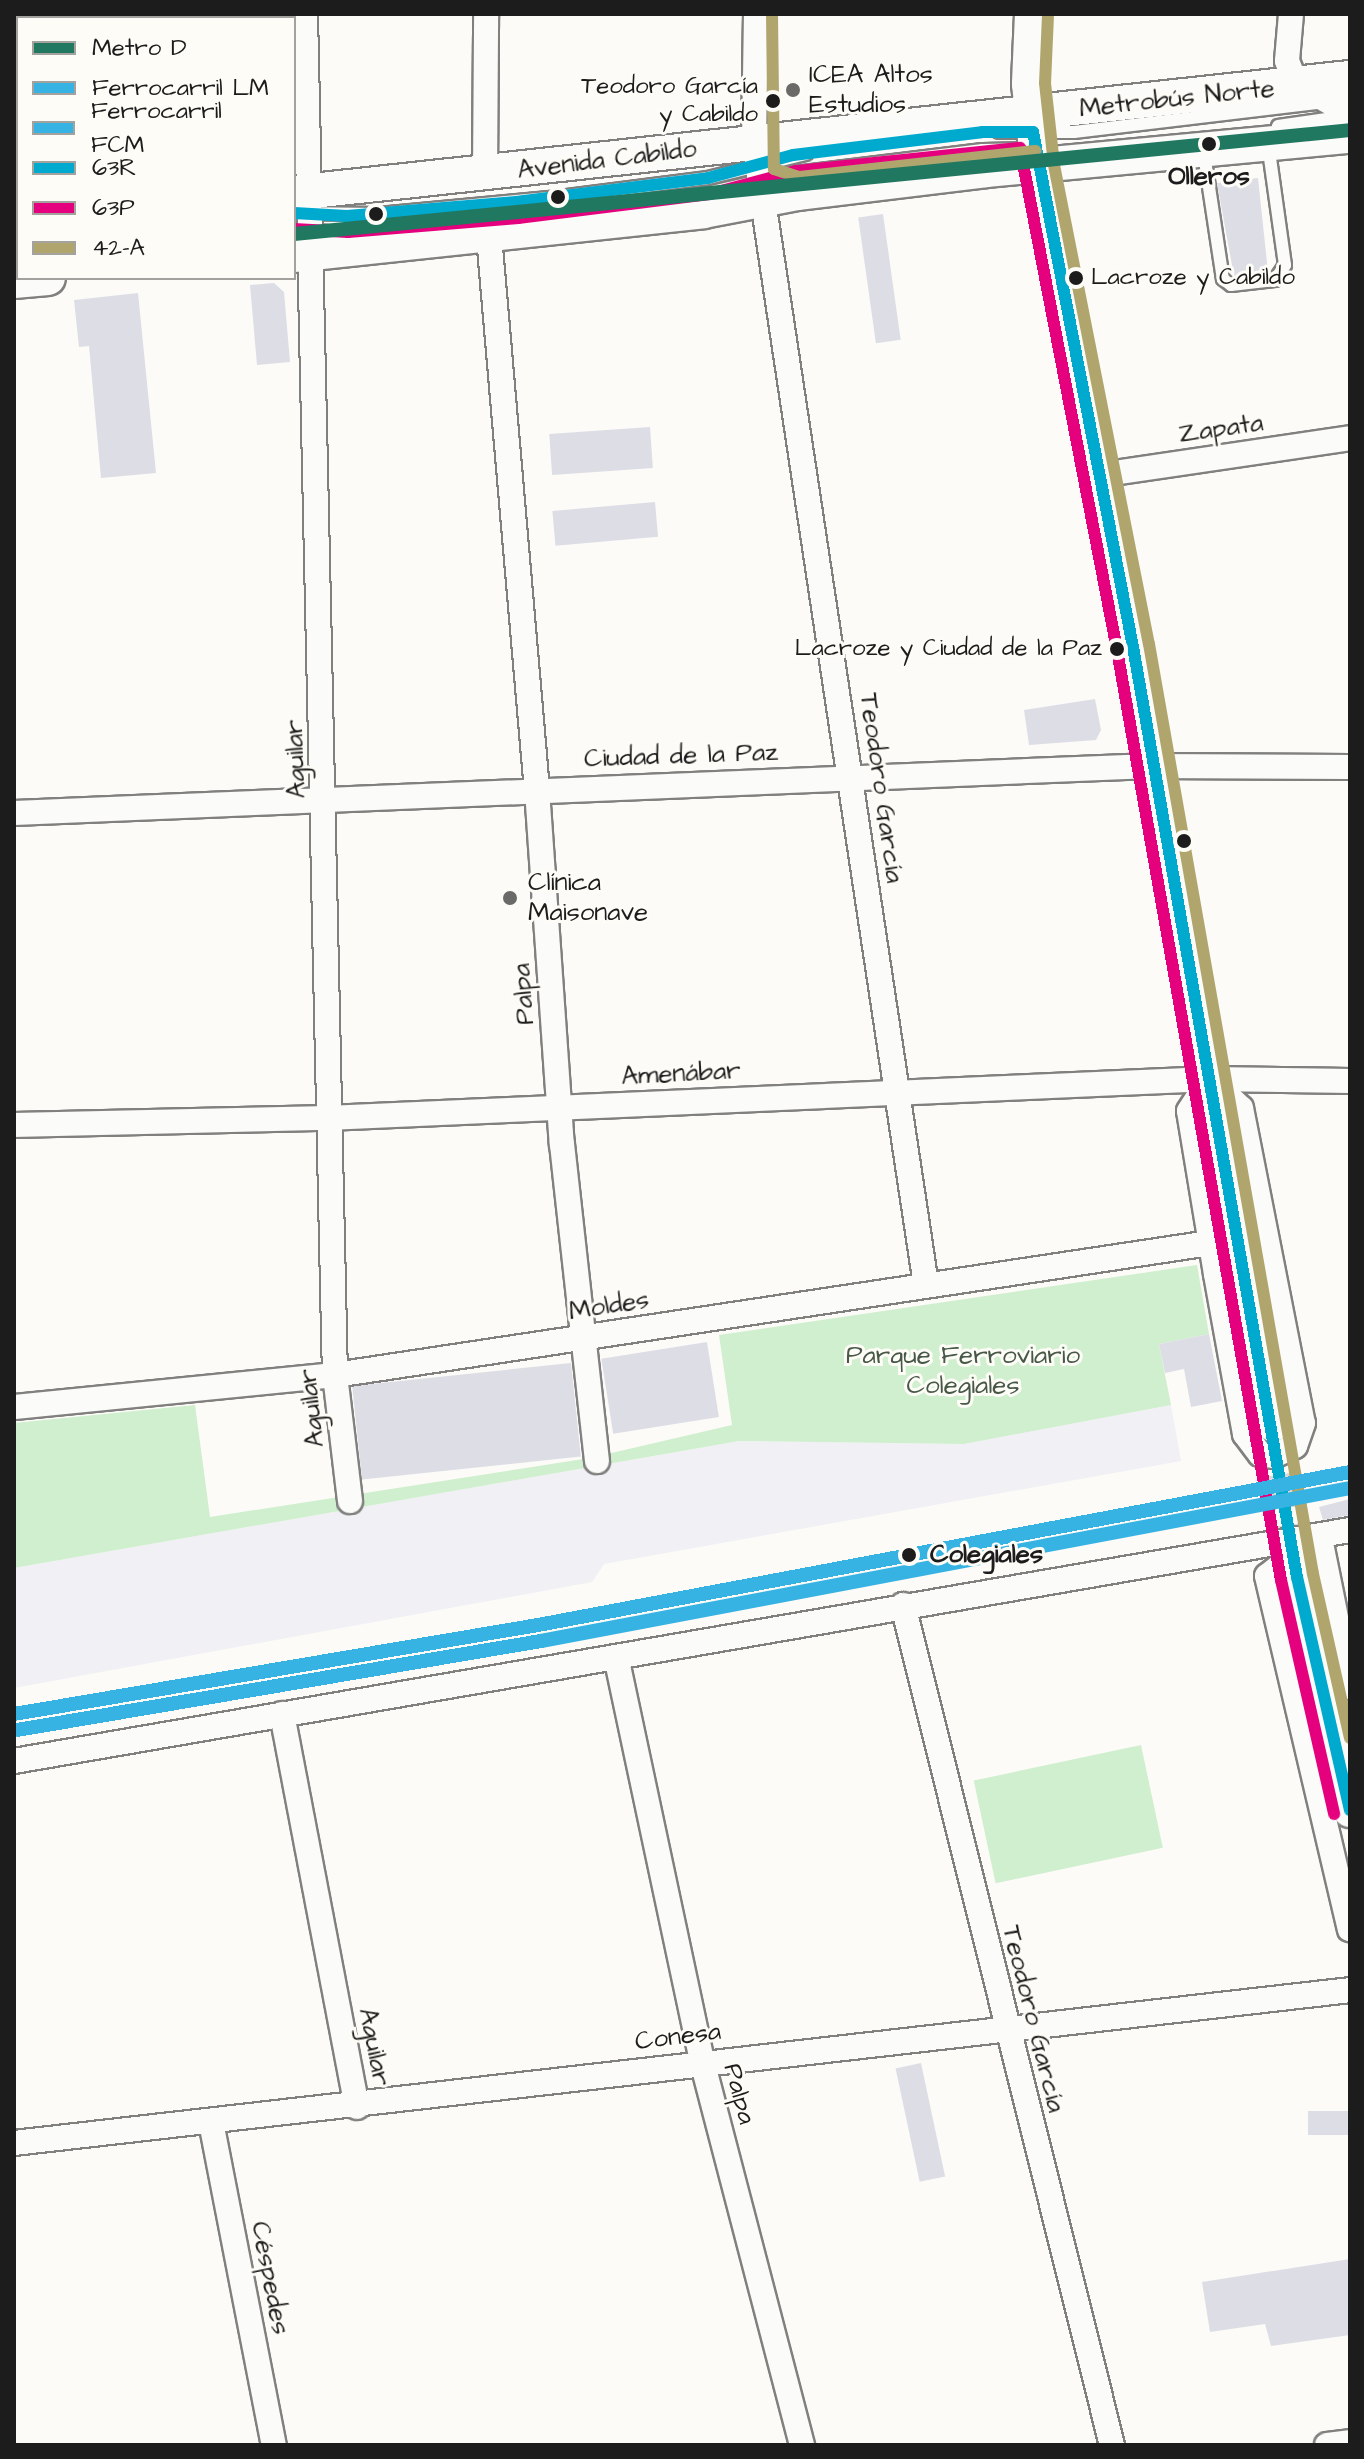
<!DOCTYPE html>
<html>
<head>
<meta charset="utf-8">
<style>
	body { margin:0 }
	#map { position:relative; width:1364px; height:2459px; overflow:hidden; background:#fcfbf8; font-family:"Architects Daughter",sans-serif }
	div>[style] { position:absolute }
	.built>* { inset:0; background:#f0f0f5 }
	.green>* { inset:0; background:#cfefce; transform-origin:0 0 }
	.building>* { inset:0; background:#dddde5; transform-origin:0 0 }
	.secondary-tunnel>* { height:34px; margin-top:-17px; transform-origin:0; background:repeating-linear-gradient(90deg,#dadad7 0 34px,transparent 0 51px) }
	.roads { filter:drop-shadow(2px 0 #81807f) drop-shadow(-2px 0 #81807f) drop-shadow(0 2px #81807f) drop-shadow(0 -2px #81807f) }
	.lane>* { height:12px; margin:-6px; padding:0 6px; transform-origin:6px; border-radius:6px; background:#fbfbf9 }
	.street>* { height:24px; margin:-12px; padding:0 12px; transform-origin:12px; border-radius:12px; background:#fbfbf9 }
	.secondary>* { height:34px; margin:-17px; padding:0 17px; transform-origin:17px; border-radius:17px; background:#fbfbf9 }
	.bus-1>* { height:12px; margin:-6px; padding:0 6px; transform-origin:6px; border-radius:6px; background:#00a9ce }
	.bus-2>* { height:12px; margin:-6px; padding:0 6px; transform-origin:6px; border-radius:6px; background:#e5007d }
	.bus-3>* { height:12px; margin:-6px; padding:0 6px; transform-origin:6px; border-radius:6px; background:#b0a66d }
	.rail-1>* { height:14px; margin:-7px; padding:0 7px; transform-origin:7px; border-radius:7px; background:#36b3e3 }
	.rail-2>* { height:14px; margin:-7px; padding:0 7px; transform-origin:7px; border-radius:7px; background:#36b3e3 }
	.metro-1>* { height:14px; margin:-7px; padding:0 7px; transform-origin:7px; border-radius:7px; background:#217861 }
	.dots>* { width:22px; height:22px; translate:-50% -50%; box-sizing:border-box; border:4px solid #fdfcf7; border-radius:50% }
	span { translate:-50% -50%; white-space:nowrap; text-align:center; line-height:1.15; -webkit-text-stroke:6px #fdfcf7; paint-order:stroke }
	.bus-label { font-size:24px; color:#1c1c1c }
	.right { translate:-100% -50%; text-align:right }
	.left { translate:0 -50%; text-align:left }
	.poi-label { font-size:26px; color:#1c1c1c }
	.street-label { font-size:26px; color:#1c1c1c }
	.stop-label { font-size:26px; color:#1c1c1c; font-weight:700 }
	.park-label { font-size:26px; color:#475847 }
	.frame { position:absolute; inset:0; border:16px solid #1c1c1c; pointer-events:none }
	.legend { position:absolute; left:16px; top:16px; width:280px; height:264px; box-sizing:border-box; background:#fdfcf7; border:2px solid #a3a29f; margin:0; padding:10px 14px; list-style:none; font-size:24px; color:#1c1c1c }
	.legend li { display:flex; align-items:center; gap:16px; height:40px }
	.legend b { width:40px; border:2px solid #a3a29f }
</style>
</head>
<body>
<div id="map">
	<div class="built">
		<i style="clip-path:polygon(1171px 1405px,1181px 1461px,604px 1564px,592px 1582px,14px 1688px,14px 1568px,739px 1441px,964px 1444px)"></i>
	</div>
	<div class="green">
		<i style="clip-path:polygon(1197px 1265px,1209px 1334px,1159px 1344px,1171px 1405px,964px 1444px,739px 1441px,14px 1568px,14px 1423px,195px 1405px,210px 1517px,590px 1458px,732px 1425px,719px 1335px)"></i>
		<i style="left:1141px;top:1745px;width:105px;height:171px;rotate:78deg"></i>
	</div>
	<div class="building">
		<i style="clip-path:polygon(1258px 178px,1268px 272px,1234px 276px,1217px 183px)"></i>
		<i style="left:883px;top:214px;width:127px;height:25px;rotate:82deg"></i>
		<i style="clip-path:polygon(274px 283px,284px 292px,290px 362px,257px 365px,250px 285px)"></i>
		<i style="clip-path:polygon(138px 293px,156px 473px,101px 478px,89px 346px,79px 347px,74px 300px)"></i>
		<i style="left:650px;top:427px;width:41px;height:101px;rotate:86deg"></i>
		<i style="left:655px;top:502px;width:35px;height:103px;rotate:85deg"></i>
		<i style="clip-path:polygon(1095px 699px,1101px 730px,1096px 740px,1029px 745px,1024px 710px)"></i>
		<i style="clip-path:polygon(1209px 1334px,1222px 1401px,1191px 1407px,1184px 1369px,1165px 1373px,1159px 1344px)"></i>
		<i style="left:707px;top:1342px;width:76px;height:107px;rotate:81deg"></i>
		<i style="left:571px;top:1363px;width:94px;height:220px;rotate:84deg"></i>
		<i style="clip-path:polygon(1350px 1499px,1350px 1515px,1323px 1520px,1319px 1507px)"></i>
		<i style="left:921px;top:2063px;width:116px;height:26px;rotate:78deg"></i>
		<i style="left:1350px;top:2111px;width:24px;height:42px;rotate:90deg"></i>
		<i style="clip-path:polygon(1350px 2259px,1350px 2335px,1271px 2346px,1265px 2324px,1210px 2332px,1202px 2282px)"></i>
	</div>
	<div class="secondary-tunnel">
		<i style="left:1273px;top:1424px;width:152px;rotate:81.3deg"></i>
	</div>
	<div class="roads">
		<div class="lane">
			<i style="left:1278px;top:126px;width:70px;rotate:-8.2deg"></i>
			<i style="left:999px;top:132px;width:75px"></i>
			<i style="left:1074px;top:132px;width:278px;rotate:-6.8deg"></i>
			<i style="left:1204px;top:154px;width:126px;rotate:81.4deg"></i>
			<i style="left:1223px;top:279px;width:10px;rotate:37deg"></i>
			<i style="left:1231px;top:285px;width:44px;rotate:-6.5deg"></i>
			<i style="left:1275px;top:280px;width:18px;rotate:-56deg"></i>
			<i style="left:1285px;top:265px;width:122px;rotate:-98deg"></i>
			<i style="left:707px;top:193px;width:90px;rotate:-12.8deg"></i>
			<i style="left:795px;top:173px;width:189px;rotate:-7deg"></i>
			<i style="left:983px;top:150px;width:50px;rotate:-1.1deg"></i>
			<i style="left:294px;top:213px;width:84px;rotate:0.7deg"></i>
			<i style="left:378px;top:214px;width:182px;rotate:-5.4deg"></i>
			<i style="left:559px;top:197px;width:150px;rotate:-7.3deg"></i>
			<i style="left:708px;top:178px;width:101px;rotate:-13.8deg"></i>
			<i style="left:294px;top:230px;width:53px;rotate:3.2deg"></i>
			<i style="left:14px;top:250px;width:4px"></i>
		</div>
		<div class="street">
			<i style="left:305px;top:14px;width:1361px;rotate:88.74deg"></i>
			<i style="left:335px;top:1375px;width:127px;rotate:83.2deg"></i>
			<i style="left:756px;top:14px;width:127px;rotate:90.9deg"></i>
			<i style="left:754px;top:141px;width:1157px;rotate:81.45deg"></i>
			<i style="left:1291px;top:14px;width:47px;rotate:94.9deg"></i>
			<i style="left:1287px;top:61px;width:24px;rotate:68deg"></i>
			<i style="left:1296px;top:83px;width:62px;rotate:29.9deg"></i>
			<i style="left:485px;top:175px;width:161px;rotate:-89.6deg"></i>
			<i style="left:489px;top:236px;width:556px;rotate:85.05deg"></i>
			<i style="left:537px;top:790px;width:355px;rotate:86deg"></i>
			<i style="left:562px;top:1144px;width:319px;rotate:83.7deg"></i>
			<i style="left:1100px;top:475px;width:253px;rotate:-8.4deg"></i>
			<i style="left:14px;top:813px;width:1138px;rotate:-2.37deg"></i>
			<i style="left:1151px;top:766px;width:199px;rotate:0.3deg"></i>
			<i style="left:1210px;top:1079px;width:42px;rotate:43.1deg"></i>
			<i style="left:1241px;top:1108px;width:321px;rotate:78.9deg"></i>
			<i style="left:1303px;top:1423px;width:24px;rotate:109deg"></i>
			<i style="left:1295px;top:1446px;width:23px;rotate:155deg"></i>
			<i style="left:1274px;top:1456px;width:14px;rotate:-172deg"></i>
			<i style="left:1260px;top:1454px;width:25px;rotate:-127deg"></i>
			<i style="left:1245px;top:1434px;width:163px;rotate:-100.3deg"></i>
			<i style="left:1216px;top:1274px;width:165px;rotate:-99.4deg"></i>
			<i style="left:1189px;top:1111px;width:38px;rotate:-57deg"></i>
			<i style="left:14px;top:1125px;width:313px;rotate:-1.3deg"></i>
			<i style="left:327px;top:1118px;width:884px;rotate:-2.53deg"></i>
			<i style="left:1210px;top:1079px;width:140px;rotate:0.8deg"></i>
			<i style="left:14px;top:1407px;width:323px;rotate:-5.7deg"></i>
			<i style="left:335px;top:1375px;width:885px;rotate:-8.58deg"></i>
			<i style="left:1322px;top:1548px;width:142px;rotate:78.6deg"></i>
			<i style="left:1322px;top:1563px;width:29px;rotate:-164deg"></i>
			<i style="left:1294px;top:1555px;width:34px;rotate:142deg"></i>
			<i style="left:1267px;top:1576px;width:363px;rotate:76.8deg"></i>
			<i style="left:903px;top:1605px;width:866px;rotate:76.03deg"></i>
			<i style="left:617px;top:1661px;width:409px;rotate:78deg"></i>
			<i style="left:702px;top:2061px;width:397px;rotate:75.4deg"></i>
			<i style="left:282px;top:1714px;width:400px;rotate:79.2deg"></i>
			<i style="left:14px;top:1761px;width:1356px;rotate:-9.81deg"></i>
			<i style="left:211px;top:2122px;width:329px;rotate:79deg"></i>
			<i style="left:14px;top:2143px;width:1345px;rotate:-6.53deg"></i>
			<i style="left:1327px;top:2445px;width:23px;rotate:-7deg"></i>
		</div>
		<div class="secondary">
			<i style="left:1032px;top:14px;width:70px;rotate:92.5deg"></i>
			<i style="left:1029px;top:84px;width:83px;rotate:83.8deg"></i>
			<i style="left:1038px;top:167px;width:489px;rotate:78.8deg"></i>
			<i style="left:1133px;top:647px;width:790px;rotate:79.79deg"></i>
			<i style="left:294px;top:193px;width:1062px;rotate:-6.22deg"></i>
			<i style="left:14px;top:220px;width:4px;rotate:-14deg"></i>
			<i style="left:294px;top:255px;width:411px;rotate:-6.1deg"></i>
			<i style="left:703px;top:211px;width:96px;rotate:-10.8deg"></i>
			<i style="left:797px;top:193px;width:191px;rotate:-6.9deg"></i>
			<i style="left:987px;top:170px;width:365px;rotate:-5.4deg"></i>
			<i style="left:14px;top:281px;width:34px;rotate:-5deg"></i>
			<i style="left:1297px;top:1577px;width:239px;rotate:77.2deg"></i>
		</div>
	</div>
	<div class="bus-1">
		<i style="left:294px;top:213px;width:53px;rotate:3.2deg"></i>
		<i style="left:347px;top:216px;width:170px;rotate:-4.7deg"></i>
		<i style="left:516px;top:202px;width:193px;rotate:-7.1deg"></i>
		<i style="left:708px;top:178px;width:88px;rotate:-15.1deg"></i>
		<i style="left:793px;top:155px;width:190px;rotate:-6.9deg"></i>
		<i style="left:982px;top:132px;width:51px"></i>
		<i style="left:1033px;top:132px;width:525px;rotate:79.01deg"></i>
		<i style="left:1133px;top:647px;width:944px;rotate:80deg"></i>
		<i style="left:1297px;top:1577px;width:239px;rotate:77.2deg"></i>
	</div>
	<div class="bus-2">
		<i style="left:294px;top:229px;width:54px;rotate:3.2deg"></i>
		<i style="left:348px;top:232px;width:171px;rotate:-4.7deg"></i>
		<i style="left:518px;top:218px;width:193px;rotate:-7.1deg"></i>
		<i style="left:710px;top:194px;width:89px;rotate:-15deg"></i>
		<i style="left:796px;top:171px;width:225px;rotate:-5.9deg"></i>
		<i style="left:1020px;top:148px;width:511px;rotate:79.06deg"></i>
		<i style="left:1117px;top:650px;width:944px;rotate:80deg"></i>
		<i style="left:1281px;top:1580px;width:240px;rotate:77.2deg"></i>
	</div>
	<div class="bus-3">
		<i style="left:772px;top:14px;width:155px;rotate:89.3deg"></i>
		<i style="left:774px;top:169px;width:26px;rotate:18deg"></i>
		<i style="left:799px;top:177px;width:238px;rotate:-6.3deg"></i>
		<i style="left:1048px;top:15px;width:68px;rotate:92.5deg"></i>
		<i style="left:1045px;top:83px;width:82px;rotate:83.7deg"></i>
		<i style="left:1054px;top:165px;width:488px;rotate:78.8deg"></i>
		<i style="left:1149px;top:644px;width:944px;rotate:80deg"></i>
		<i style="left:1313px;top:1574px;width:168px;rotate:77.3deg"></i>
	</div>
	<div class="rail-1">
		<i style="left:14px;top:1714px;width:532px;rotate:-9.64deg"></i>
		<i style="left:538px;top:1625px;width:826px;rotate:-10.67deg"></i>
	</div>
	<div class="rail-2">
		<i style="left:17px;top:1730px;width:532px;rotate:-9.64deg"></i>
		<i style="left:541px;top:1641px;width:823px;rotate:-10.71deg"></i>
	</div>
	<div class="metro-1">
		<i style="left:294px;top:234px;width:1061px;rotate:-5.62deg"></i>
	</div>
	<div class="dots">
		<i style="left:793px;top:90px;background:#6a6a69"></i>
		<i style="left:773px;top:101px;background:#1c1c1c"></i>
		<i style="left:1209px;top:144px;background:#1c1c1c"></i>
		<i style="left:558px;top:197px;background:#1c1c1c"></i>
		<i style="left:376px;top:214px;background:#1c1c1c"></i>
		<i style="left:1076px;top:278px;background:#1c1c1c"></i>
		<i style="left:1117px;top:649px;background:#1c1c1c"></i>
		<i style="left:1184px;top:841px;background:#1c1c1c"></i>
		<i style="left:510px;top:898px;background:#6a6a69"></i>
		<i style="left:909px;top:1555px;background:#1c1c1c"></i>
	</div>
	<div class="bus-label">
		<span class="right" style="left:758px;top:101px">Teodoro García<br>y Cabildo</span>
		<span class="left" style="left:1091px;top:278px">Lacroze y Cabildo</span>
		<span class="right" style="left:1102px;top:649px">Lacroze y Ciudad de la Paz</span>
	</div>
	<div class="poi-label">
		<span class="left" style="left:809px;top:90px">ICEA Altos<br>Estudios</span>
		<span class="left" style="left:528px;top:898px">Clínica<br>Maisonave</span>
	</div>
	<div class="street-label">
		<span style="left:1177px;top:99px;rotate:-6deg">Metrobús Norte</span>
		<span style="left:607px;top:160px;rotate:-7deg">Avenida Cabildo</span>
		<span style="left:1221px;top:429px;rotate:-8deg">Zapata</span>
		<span style="left:681px;top:756px;rotate:-2deg">Ciudad de la Paz</span>
		<span style="left:296px;top:759px;rotate:-92deg">Aguilar</span>
		<span style="left:881px;top:788px;rotate:82deg">Teodoro García</span>
		<span style="left:524px;top:994px;rotate:-94deg">Palpa</span>
		<span style="left:681px;top:1074px;rotate:-3deg">Amenábar</span>
		<span style="left:609px;top:1306px;rotate:-9deg">Moldes</span>
		<span style="left:312px;top:1408px;rotate:-96deg">Aguilar</span>
		<span style="left:1033px;top:2019px;rotate:76deg">Teodoro García</span>
		<span style="left:678px;top:2037px;rotate:-7deg">Conesa</span>
		<span style="left:374px;top:2047px;rotate:79deg">Aguilar</span>
		<span style="left:739px;top:2094px;rotate:75deg">Palpa</span>
		<span style="left:270px;top:2278px;rotate:79deg">Céspedes</span>
	</div>
	<div class="stop-label">
		<span style="left:1209px;top:177px">Olleros</span>
		<span class="left" style="left:930px;top:1555px">Colegiales</span>
	</div>
	<div class="park-label">
		<span style="left:963px;top:1371px">Parque Ferroviario<br>Colegiales</span>
	</div>
	<div class="frame"></div>
	<ul class="legend">
	<li><b style="height:10px;background:#217861"></b>Metro D</li>
	<li><b style="height:10px;background:#36b3e3"></b>Ferrocarril LM</li>
	<li><b style="height:10px;background:#36b3e3"></b>Ferrocarril FCM</li>
	<li><b style="height:10px;background:#00a9ce"></b>63R</li>
	<li><b style="height:10px;background:#e5007d"></b>63P</li>
	<li><b style="height:10px;background:#b0a66d"></b>42-A</li>
	</ul>
</div>
</body>
</html>
